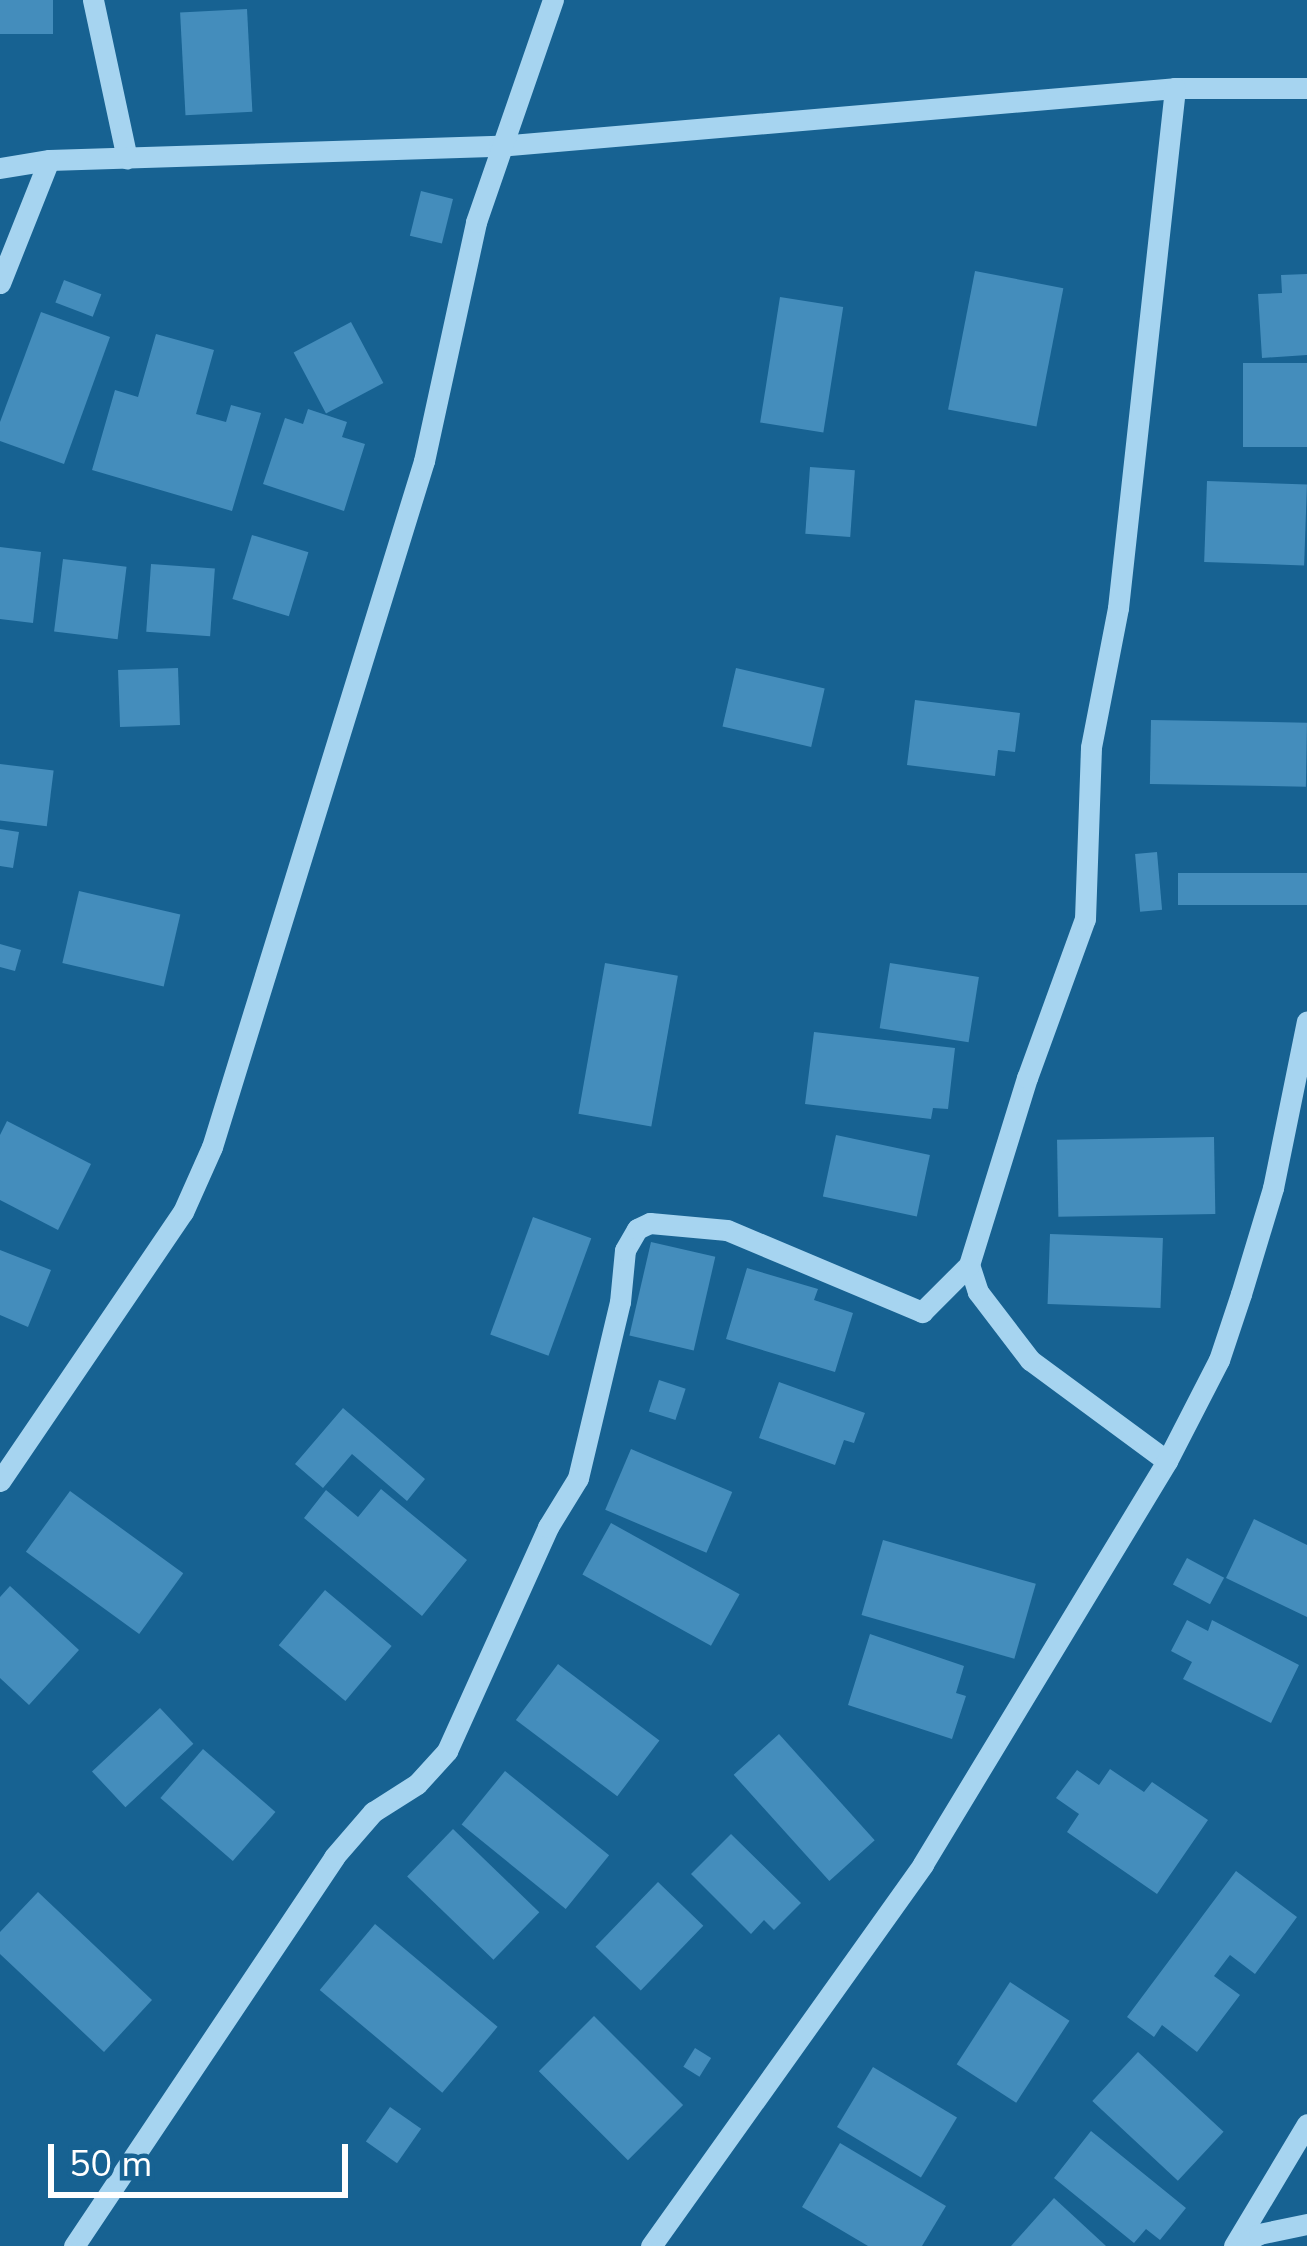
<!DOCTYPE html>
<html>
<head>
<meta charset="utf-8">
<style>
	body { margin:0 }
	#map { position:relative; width:1307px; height:2246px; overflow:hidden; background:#176292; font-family:"Nunito Sans",sans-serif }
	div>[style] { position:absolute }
	.building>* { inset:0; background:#448dbc; transform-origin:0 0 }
	.minor>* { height:21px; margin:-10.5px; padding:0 10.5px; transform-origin:10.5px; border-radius:10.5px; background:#a6d4f0 }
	span { translate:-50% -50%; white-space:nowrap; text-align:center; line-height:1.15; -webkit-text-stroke:10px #176292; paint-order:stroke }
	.scale { position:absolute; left:48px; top:2144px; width:300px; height:54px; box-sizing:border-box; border:6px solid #fff; border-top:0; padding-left:15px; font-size:36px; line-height:42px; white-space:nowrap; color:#fff; -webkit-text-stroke:9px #176292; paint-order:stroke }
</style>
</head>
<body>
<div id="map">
	<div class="building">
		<i style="left:0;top:0;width:53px;height:34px"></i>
		<i style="left:247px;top:9px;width:103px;height:67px;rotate:87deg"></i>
		<i style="left:421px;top:191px;width:33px;height:46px;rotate:14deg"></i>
		<i style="left:975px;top:271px;width:90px;height:141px;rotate:11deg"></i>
		<i style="clip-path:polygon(1307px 274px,1307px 355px,1262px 358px,1258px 294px,1282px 293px,1281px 275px)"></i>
		<i style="left:64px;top:280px;width:40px;height:24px;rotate:21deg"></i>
		<i style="left:780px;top:297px;width:64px;height:127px;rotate:9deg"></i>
		<i style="clip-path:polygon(41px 312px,110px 337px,64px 464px,0 441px,0 422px)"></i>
		<i style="left:351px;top:322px;width:69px;height:65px;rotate:62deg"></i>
		<i style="clip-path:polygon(156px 334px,214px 350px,196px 414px,226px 422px,231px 405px,261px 413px,232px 511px,92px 470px,115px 390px,138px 397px)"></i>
		<i style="left:1243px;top:363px;width:64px;height:84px"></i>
		<i style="clip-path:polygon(308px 409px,347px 422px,342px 437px,365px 444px,344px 511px,263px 484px,285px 418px,303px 424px)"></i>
		<i style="left:810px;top:467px;width:45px;height:67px;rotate:4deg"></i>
		<i style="left:1207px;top:481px;width:100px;height:81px;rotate:2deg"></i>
		<i style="left:252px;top:535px;width:59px;height:67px;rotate:17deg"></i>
		<i style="clip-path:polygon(0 547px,41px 552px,33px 623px,0 619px)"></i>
		<i style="left:63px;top:559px;width:64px;height:73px;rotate:7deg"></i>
		<i style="left:151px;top:564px;width:64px;height:68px;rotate:4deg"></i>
		<i style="left:178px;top:668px;width:57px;height:60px;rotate:88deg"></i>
		<i style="left:736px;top:668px;width:91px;height:60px;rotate:13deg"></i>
		<i style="clip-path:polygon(915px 700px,1020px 713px,1015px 752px,998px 750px,995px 776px,907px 765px)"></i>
		<i style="left:1151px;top:720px;width:156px;height:64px;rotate:1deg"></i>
		<i style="left:0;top:764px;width:54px;height:56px;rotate:7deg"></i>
		<i style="clip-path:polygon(0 829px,19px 832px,13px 868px,0 866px)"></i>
		<i style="left:1157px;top:852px;width:58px;height:22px;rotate:85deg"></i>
		<i style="left:1307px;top:873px;width:32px;height:129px;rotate:90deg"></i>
		<i style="left:79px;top:891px;width:104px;height:74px;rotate:13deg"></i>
		<i style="clip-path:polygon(0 944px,21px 950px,15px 971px,0 967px)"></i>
		<i style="left:605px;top:963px;width:74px;height:153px;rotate:10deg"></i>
		<i style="left:890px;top:963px;width:90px;height:66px;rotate:9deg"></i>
		<i style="clip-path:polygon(814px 1032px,955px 1048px,948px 1109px,933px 1108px,931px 1119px,805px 1104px)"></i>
		<i style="clip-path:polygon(7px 1121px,91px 1164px,58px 1230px,0 1200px,0 1135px)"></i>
		<i style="left:836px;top:1135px;width:96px;height:63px;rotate:12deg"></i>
		<i style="left:1214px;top:1137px;width:77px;height:157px;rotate:89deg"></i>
		<i style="left:533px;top:1217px;width:62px;height:125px;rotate:20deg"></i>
		<i style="left:1050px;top:1234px;width:113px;height:70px;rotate:2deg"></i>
		<i style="left:651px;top:1242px;width:66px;height:96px;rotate:13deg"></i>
		<i style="clip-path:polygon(0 1250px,51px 1270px,28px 1327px,0 1315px)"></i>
		<i style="clip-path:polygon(747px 1268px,818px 1289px,814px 1300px,853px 1313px,835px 1372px,726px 1339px)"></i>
		<i style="left:659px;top:1380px;width:28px;height:33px;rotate:18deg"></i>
		<i style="clip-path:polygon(779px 1382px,865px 1413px,854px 1443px,844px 1440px,835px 1465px,759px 1438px)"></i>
		<i style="clip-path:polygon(343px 1408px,425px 1479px,407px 1501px,352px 1454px,323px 1488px,295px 1464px)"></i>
		<i style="left:631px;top:1449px;width:110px;height:66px;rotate:23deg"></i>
		<i style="clip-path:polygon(381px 1489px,467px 1560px,422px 1616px,304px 1518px,326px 1490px,358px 1517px)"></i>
		<i style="left:70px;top:1491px;width:140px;height:75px;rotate:36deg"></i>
		<i style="clip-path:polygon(1254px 1519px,1307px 1545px,1307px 1617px,1226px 1578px)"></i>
		<i style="left:611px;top:1523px;width:147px;height:59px;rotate:29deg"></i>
		<i style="left:883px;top:1540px;width:159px;height:78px;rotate:16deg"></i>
		<i style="left:1187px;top:1558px;width:42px;height:30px;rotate:28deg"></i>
		<i style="clip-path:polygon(10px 1586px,79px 1650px,29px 1705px,0 1678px,0 1597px)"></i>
		<i style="left:325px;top:1590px;width:87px;height:72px;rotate:40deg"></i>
		<i style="clip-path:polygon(1187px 1620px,1208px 1631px,1212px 1620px,1299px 1665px,1271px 1723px,1183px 1679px,1192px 1662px,1171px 1651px)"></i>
		<i style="clip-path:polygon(870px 1634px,964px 1666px,956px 1693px,966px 1696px,952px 1739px,848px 1705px)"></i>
		<i style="left:558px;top:1664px;width:127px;height:70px;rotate:37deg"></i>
		<i style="left:160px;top:1708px;width:49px;height:93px;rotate:47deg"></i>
		<i style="left:779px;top:1734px;width:143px;height:61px;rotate:48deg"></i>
		<i style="left:203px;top:1749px;width:96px;height:65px;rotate:41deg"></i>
		<i style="clip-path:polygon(1110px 1769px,1144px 1792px,1152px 1782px,1208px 1820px,1157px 1894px,1067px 1832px,1079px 1814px,1056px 1798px,1077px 1770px,1099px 1785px)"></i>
		<i style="left:505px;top:1771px;width:134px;height:69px;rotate:39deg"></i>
		<i style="left:453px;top:1829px;width:120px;height:66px;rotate:44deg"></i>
		<i style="clip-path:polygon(731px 1834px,801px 1903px,774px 1930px,764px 1920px,751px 1934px,691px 1874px)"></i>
		<i style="clip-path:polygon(1236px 1871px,1297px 1917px,1255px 1974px,1230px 1955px,1214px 1976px,1240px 1995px,1197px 2052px,1162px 2025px,1154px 2037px,1127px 2017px)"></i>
		<i style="left:658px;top:1882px;width:63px;height:90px;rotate:44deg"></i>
		<i style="clip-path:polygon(38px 1892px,152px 2000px,104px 2052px,0 1954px,0 1932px)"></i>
		<i style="left:375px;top:1924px;width:160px;height:86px;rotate:40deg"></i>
		<i style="left:1010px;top:1982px;width:71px;height:98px;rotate:33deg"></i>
		<i style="left:594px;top:2016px;width:126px;height:78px;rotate:45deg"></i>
		<i style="left:695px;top:2048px;width:19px;height:22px;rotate:32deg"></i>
		<i style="left:1138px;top:2052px;width:117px;height:67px;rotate:43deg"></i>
		<i style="left:873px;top:2067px;width:98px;height:70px;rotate:31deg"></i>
		<i style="left:390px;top:2107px;width:38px;height:42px;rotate:35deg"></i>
		<i style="clip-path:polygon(1091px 2131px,1186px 2208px,1160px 2240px,1146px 2229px,1134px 2243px,1054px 2178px)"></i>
		<i style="clip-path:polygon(840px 2143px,946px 2206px,922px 2246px,868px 2246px,802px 2207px)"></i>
		<i style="clip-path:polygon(1054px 2198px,1106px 2246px,1011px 2246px)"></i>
	</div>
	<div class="minor">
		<i style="left:93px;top:0;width:162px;rotate:77.9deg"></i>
		<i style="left:0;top:168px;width:50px;rotate:-9.3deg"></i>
		<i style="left:49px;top:160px;width:450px;rotate:-1.8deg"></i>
		<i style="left:499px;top:146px;width:678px;rotate:-4.9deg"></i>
		<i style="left:1175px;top:88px;width:132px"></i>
		<i style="left:0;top:283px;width:132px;rotate:-68.3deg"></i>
		<i style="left:1167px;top:1461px;width:170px;rotate:-143.6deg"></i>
		<i style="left:1030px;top:1360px;width:86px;rotate:-127.4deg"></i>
		<i style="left:978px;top:1292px;width:28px;rotate:-108deg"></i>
		<i style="left:969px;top:1265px;width:196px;rotate:-72.8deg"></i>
		<i style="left:1027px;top:1078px;width:169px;rotate:-70deg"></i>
		<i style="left:1085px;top:919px;width:172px;rotate:-88deg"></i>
		<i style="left:1091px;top:747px;width:142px;rotate:-79deg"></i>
		<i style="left:1118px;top:608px;width:523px;rotate:-83.74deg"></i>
		<i style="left:0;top:1481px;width:325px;rotate:-55.8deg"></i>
		<i style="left:183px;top:1212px;width:71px;rotate:-66deg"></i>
		<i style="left:212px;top:1147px;width:718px;rotate:-72.83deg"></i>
		<i style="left:424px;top:461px;width:245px;rotate:-77.7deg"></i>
		<i style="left:476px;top:222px;width:235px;rotate:-70.9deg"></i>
		<i style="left:74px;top:2246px;width:468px;rotate:-56.2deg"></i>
		<i style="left:334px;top:1857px;width:60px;rotate:-49.1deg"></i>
		<i style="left:373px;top:1812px;width:52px;rotate:-32.5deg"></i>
		<i style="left:417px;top:1784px;width:45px;rotate:-47.7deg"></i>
		<i style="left:447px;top:1751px;width:246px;rotate:-65.7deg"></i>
		<i style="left:548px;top:1527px;width:57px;rotate:-58.5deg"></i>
		<i style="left:578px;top:1478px;width:181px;rotate:-76.6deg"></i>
		<i style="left:620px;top:1302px;width:52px;rotate:-84.5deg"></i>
		<i style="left:625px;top:1250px;width:24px;rotate:-60deg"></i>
		<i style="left:637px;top:1229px;width:14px;rotate:-25deg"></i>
		<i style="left:650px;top:1223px;width:77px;rotate:5.2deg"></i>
		<i style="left:727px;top:1230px;width:212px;rotate:22.8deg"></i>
		<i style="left:922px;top:1312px;width:66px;rotate:-45deg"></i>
		<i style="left:651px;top:2246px;width:469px;rotate:-54.5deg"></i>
		<i style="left:923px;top:1864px;width:471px;rotate:-58.8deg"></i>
		<i style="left:1167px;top:1461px;width:114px;rotate:-62.8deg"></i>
		<i style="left:1219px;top:1360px;width:70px;rotate:-71.6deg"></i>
		<i style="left:1241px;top:1294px;width:111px;rotate:-73.2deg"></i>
		<i style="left:1273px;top:1188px;width:170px;rotate:-78.5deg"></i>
		<i style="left:1234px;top:2246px;width:142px;rotate:-59.1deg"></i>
		<i style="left:1239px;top:2246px;width:23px;rotate:-31deg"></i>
		<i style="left:1259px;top:2234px;width:49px;rotate:-11.8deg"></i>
	</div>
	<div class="scale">50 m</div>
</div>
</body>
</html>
